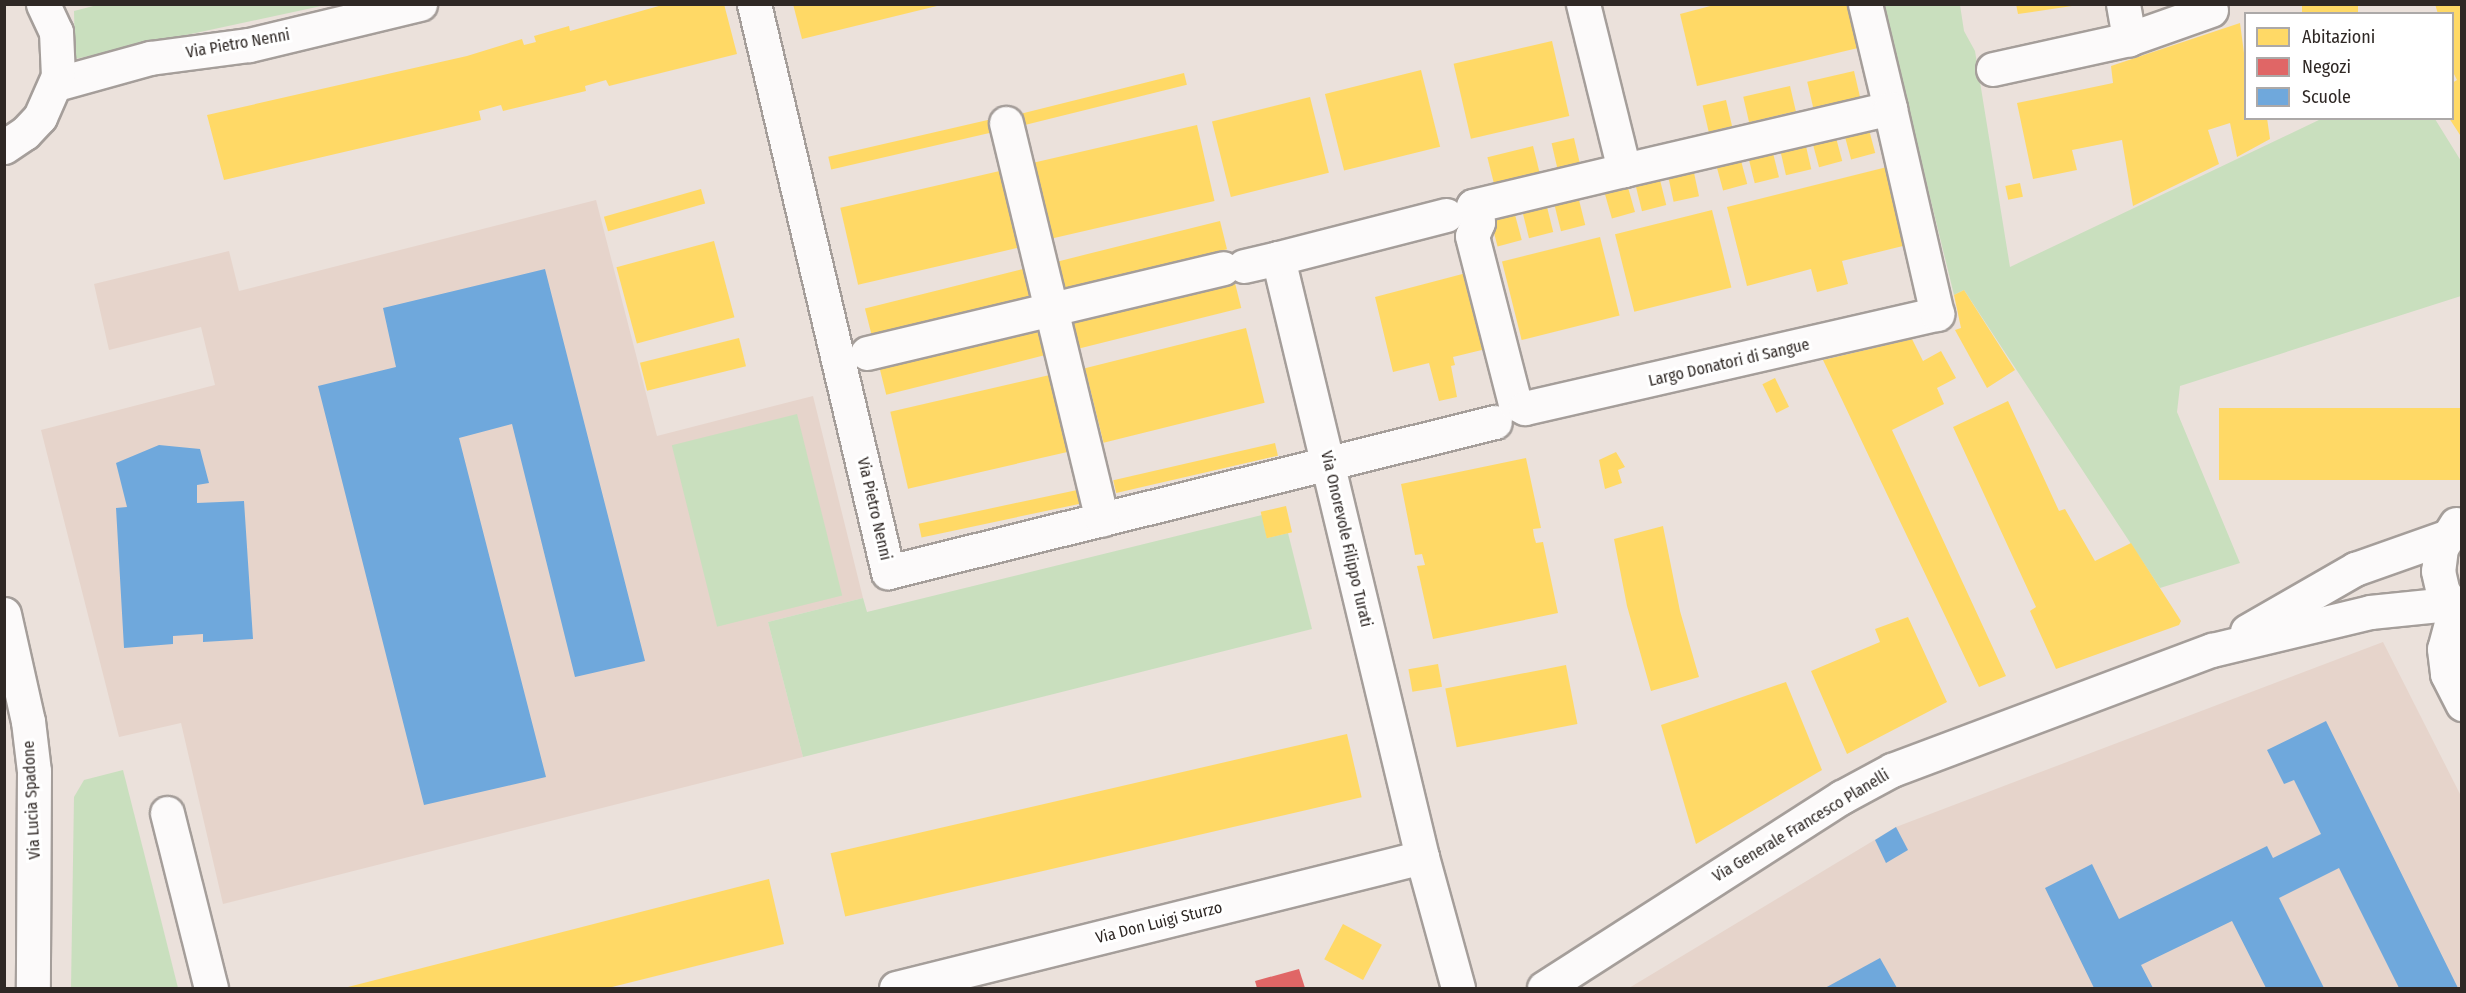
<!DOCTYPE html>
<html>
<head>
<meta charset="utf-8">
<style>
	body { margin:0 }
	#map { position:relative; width:2466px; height:993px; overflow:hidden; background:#ebe1db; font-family:"Fira Sans Condensed",sans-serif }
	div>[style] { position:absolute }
	.built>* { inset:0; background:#e6d4cb }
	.green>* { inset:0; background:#c9dfbe; transform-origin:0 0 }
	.homes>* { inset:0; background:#ffd966; transform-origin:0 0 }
	.shops>* { inset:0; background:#e06666 }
	.schools>* { inset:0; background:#6fa8dc }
	.roads { filter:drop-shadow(2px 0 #a59e9a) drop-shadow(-2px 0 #a59e9a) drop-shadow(0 2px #a59e9a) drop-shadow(0 -2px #a59e9a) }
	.minor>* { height:33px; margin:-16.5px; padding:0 16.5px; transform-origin:16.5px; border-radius:16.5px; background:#fcfafa }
	.tertiary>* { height:33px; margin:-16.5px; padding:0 16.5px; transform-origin:16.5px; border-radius:16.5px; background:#fcfafa }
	span { translate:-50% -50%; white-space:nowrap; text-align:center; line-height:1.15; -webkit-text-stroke:6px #fff; paint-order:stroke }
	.street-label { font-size:16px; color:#2f2825 }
	.frame { position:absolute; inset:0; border:6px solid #2f2825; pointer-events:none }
	.legend { position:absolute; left:2244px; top:12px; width:210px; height:108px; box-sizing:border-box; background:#fff; border:2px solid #aca9a8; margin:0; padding:8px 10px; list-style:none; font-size:18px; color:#2f2825 }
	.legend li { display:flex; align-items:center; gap:12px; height:30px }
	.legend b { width:30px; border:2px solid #aca9a8 }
</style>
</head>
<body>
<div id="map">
	<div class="built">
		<i style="clip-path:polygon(596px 200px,657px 436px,813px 396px,863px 598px,768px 622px,803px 757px,223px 904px,181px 723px,119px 737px,41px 430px,215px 385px,201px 327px,109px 350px,94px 284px,229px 251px,239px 291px)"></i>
		<i style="clip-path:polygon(2383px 642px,2461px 796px,2461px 988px,1629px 988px,1896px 827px)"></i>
	</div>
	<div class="green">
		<i style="clip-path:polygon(101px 4px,326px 5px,75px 59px,74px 11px)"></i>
		<i style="clip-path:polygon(1883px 5px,1960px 5px,1964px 31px,1975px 51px,2010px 267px,2321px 119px,2435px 119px,2461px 161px,2461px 296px,2180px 386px,2177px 412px,2240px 563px,2160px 588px,1964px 290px,1954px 295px)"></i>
		<i style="left:797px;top:414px;width:187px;height:129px;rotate:76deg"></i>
		<i style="clip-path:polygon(1262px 515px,1267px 538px,1288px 533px,1312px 629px,803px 757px,768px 622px,863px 598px,867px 612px)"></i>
		<i style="clip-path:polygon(123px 770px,158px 908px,178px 988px,71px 988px,74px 797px,84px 780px)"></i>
	</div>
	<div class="homes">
		<i style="clip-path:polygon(666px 4px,724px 4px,737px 54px,609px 86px,606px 80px,585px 86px,586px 91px,503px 111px,501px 105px,479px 111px,481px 120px,224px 180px,207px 115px,467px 56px,522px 39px,524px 45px,536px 42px,534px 36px,569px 26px,570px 31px)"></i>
		<i style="clip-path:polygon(793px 4px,940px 4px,941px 5px,802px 39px)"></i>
		<i style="clip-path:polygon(1718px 4px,1847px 4px,1858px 48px,1697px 86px,1680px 14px)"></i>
		<i style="clip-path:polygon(2016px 4px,2072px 4px,2072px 6px,2018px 14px)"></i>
		<i style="left:2302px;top:4px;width:56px;height:10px"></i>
		<i style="clip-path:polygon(2435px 4px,2462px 4px,2462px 138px,2449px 118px,2452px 118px,2452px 83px,2457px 80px,2452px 70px,2452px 14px,2438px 14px)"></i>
		<i style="clip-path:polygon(2240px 23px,2246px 68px,2246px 118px,2267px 118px,2270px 139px,2237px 157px,2230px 123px,2208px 130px,2219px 164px,2133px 206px,2122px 140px,2072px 150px,2077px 170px,2033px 179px,2017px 103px,2113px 83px,2111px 66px)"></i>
		<i style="left:1552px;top:41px;width:77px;height:101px;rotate:77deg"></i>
		<i style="left:1421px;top:70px;width:79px;height:99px;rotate:76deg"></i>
		<i style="left:1854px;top:71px;width:27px;height:48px;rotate:77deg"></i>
		<i style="left:1184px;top:73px;width:12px;height:167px;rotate:76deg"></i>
		<i style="left:1790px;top:86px;width:26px;height:48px;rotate:77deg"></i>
		<i style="left:1310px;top:97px;width:78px;height:101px;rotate:76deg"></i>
		<i style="left:1726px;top:100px;width:27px;height:24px;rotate:77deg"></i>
		<i style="left:992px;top:119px;width:13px;height:168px;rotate:77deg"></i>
		<i style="left:1197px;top:125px;width:78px;height:168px;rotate:77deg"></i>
		<i style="left:1868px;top:126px;width:28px;height:25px;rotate:75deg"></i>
		<i style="left:1835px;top:134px;width:28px;height:24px;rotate:75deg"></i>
		<i style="left:1574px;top:138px;width:27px;height:23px;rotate:77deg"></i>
		<i style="left:1805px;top:142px;width:28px;height:26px;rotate:77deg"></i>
		<i style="left:1533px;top:146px;width:29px;height:47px;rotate:76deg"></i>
		<i style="left:1772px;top:149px;width:29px;height:25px;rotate:76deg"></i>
		<i style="left:1740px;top:157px;width:28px;height:25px;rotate:75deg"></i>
		<i style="clip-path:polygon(1887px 167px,1907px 245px,1842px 261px,1848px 284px,1817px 292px,1811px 269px,1747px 286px,1727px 207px)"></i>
		<i style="left:1693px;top:168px;width:29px;height:26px;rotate:78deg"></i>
		<i style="left:1004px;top:170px;width:79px;height:168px;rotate:77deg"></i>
		<i style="left:1659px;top:176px;width:30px;height:25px;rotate:76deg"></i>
		<i style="left:2020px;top:183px;width:14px;height:15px;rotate:78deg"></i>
		<i style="left:1627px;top:184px;width:29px;height:24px;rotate:74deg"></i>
		<i style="left:701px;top:189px;width:15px;height:101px;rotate:74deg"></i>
		<i style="left:1578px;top:196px;width:30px;height:25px;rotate:76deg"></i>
		<i style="left:1546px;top:203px;width:30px;height:25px;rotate:76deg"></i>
		<i style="left:1712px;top:210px;width:80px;height:100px;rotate:76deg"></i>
		<i style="left:1514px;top:211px;width:30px;height:25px;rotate:75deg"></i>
		<i style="left:1220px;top:221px;width:29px;height:167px;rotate:76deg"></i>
		<i style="left:1600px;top:237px;width:81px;height:101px;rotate:76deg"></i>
		<i style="left:714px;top:241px;width:79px;height:101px;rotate:75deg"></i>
		<i style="left:1027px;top:268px;width:29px;height:167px;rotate:76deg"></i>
		<i style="clip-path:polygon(1470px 272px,1490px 348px,1453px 357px,1455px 365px,1451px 366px,1457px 397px,1439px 401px,1429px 363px,1393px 372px,1375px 297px)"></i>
		<i style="left:1234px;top:279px;width:30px;height:167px;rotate:76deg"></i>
		<i style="clip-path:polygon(1964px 290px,2015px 370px,1987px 388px,1955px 330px,1961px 328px,1954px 295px)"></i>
		<i style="left:1042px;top:325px;width:30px;height:168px;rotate:76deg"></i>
		<i style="left:1246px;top:328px;width:77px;height:166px;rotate:76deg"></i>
		<i style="left:739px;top:338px;width:29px;height:102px;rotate:76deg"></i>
		<i style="clip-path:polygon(1912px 339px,1923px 361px,1941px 351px,1956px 378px,1937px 388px,1944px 404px,1892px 430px,2006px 676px,1979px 687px,1823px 360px)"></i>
		<i style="left:1054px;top:374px;width:79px;height:168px;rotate:77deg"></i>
		<i style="left:1775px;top:378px;width:32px;height:14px;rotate:64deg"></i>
		<i style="clip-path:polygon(2008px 401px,2059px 511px,2065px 509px,2095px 561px,2131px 543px,2181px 621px,2179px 625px,2056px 669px,2030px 611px,2036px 607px,1953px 427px)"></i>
		<i style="left:2462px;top:408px;width:72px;height:243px;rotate:90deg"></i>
		<i style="left:1275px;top:443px;width:13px;height:166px;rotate:77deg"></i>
		<i style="clip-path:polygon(1616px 452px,1625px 467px,1618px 470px,1622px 483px,1605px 489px,1599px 460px)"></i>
		<i style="clip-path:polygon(1526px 458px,1541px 528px,1533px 529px,1534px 536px,1536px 543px,1543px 542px,1558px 613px,1433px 639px,1417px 566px,1425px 565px,1422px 554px,1415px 555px,1401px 484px)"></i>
		<i style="left:1082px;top:489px;width:14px;height:167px;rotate:78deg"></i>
		<i style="left:1286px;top:506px;width:27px;height:26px;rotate:77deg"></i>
		<i style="clip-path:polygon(1663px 526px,1680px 611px,1699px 677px,1651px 691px,1627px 606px,1614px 539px)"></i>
		<i style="clip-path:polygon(1908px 617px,1947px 702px,1847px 754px,1811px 671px,1880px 642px,1875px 629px)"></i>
		<i style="left:1438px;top:664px;width:23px;height:30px;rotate:80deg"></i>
		<i style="left:1566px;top:665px;width:60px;height:123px;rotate:79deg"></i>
		<i style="clip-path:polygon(1786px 682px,1822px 770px,1696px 844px,1661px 725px)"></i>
		<i style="left:1347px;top:734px;width:65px;height:530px;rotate:77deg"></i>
		<i style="clip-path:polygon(769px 879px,784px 944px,608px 988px,344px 988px)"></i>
		<i style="left:1343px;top:924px;width:44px;height:40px;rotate:28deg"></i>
	</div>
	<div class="shops">
		<i style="clip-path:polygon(1299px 969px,1305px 988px,1257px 988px,1255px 981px)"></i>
	</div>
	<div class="schools">
		<i style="clip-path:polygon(545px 269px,645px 661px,575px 677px,512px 424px,459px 438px,546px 777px,424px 805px,318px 386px,396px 367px,383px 308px)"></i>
		<i style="clip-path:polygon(159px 445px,200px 449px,209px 483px,197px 485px,197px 503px,244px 501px,253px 639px,203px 642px,203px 634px,173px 636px,173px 644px,124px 648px,116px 508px,127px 507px,116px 463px)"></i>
		<i style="clip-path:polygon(2326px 721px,2458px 988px,2399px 988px,2339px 868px,2279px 898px,2324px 988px,2266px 988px,2232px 921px,2141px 965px,2153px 988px,2094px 988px,2045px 888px,2092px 864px,2119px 919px,2267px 846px,2273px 858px,2321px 834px,2294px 780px,2284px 784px,2267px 750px)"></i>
		<i style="clip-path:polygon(1896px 827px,1908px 850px,1886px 863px,1875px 840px)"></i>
		<i style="clip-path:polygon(1880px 958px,1897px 988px,1825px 988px)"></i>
	</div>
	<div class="roads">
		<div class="minor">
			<i style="left:754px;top:4px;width:584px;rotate:76.73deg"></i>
			<i style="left:888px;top:572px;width:625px;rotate:-13.88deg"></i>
			<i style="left:1583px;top:4px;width:171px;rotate:76.1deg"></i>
			<i style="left:1624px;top:170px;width:273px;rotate:-13.1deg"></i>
			<i style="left:1890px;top:108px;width:107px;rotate:-103.5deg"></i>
			<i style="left:2123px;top:4px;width:36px;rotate:80deg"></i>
			<i style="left:1993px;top:69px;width:139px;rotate:-12.4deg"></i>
			<i style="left:2129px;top:39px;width:87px;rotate:-19.5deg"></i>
			<i style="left:56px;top:84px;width:98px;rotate:-15.5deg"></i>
			<i style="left:150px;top:58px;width:100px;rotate:-7.5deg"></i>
			<i style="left:249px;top:45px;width:176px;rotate:-13.5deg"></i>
			<i style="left:1006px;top:123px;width:408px;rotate:76.4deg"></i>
			<i style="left:4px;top:147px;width:25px;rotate:-34deg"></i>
			<i style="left:25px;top:133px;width:22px;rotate:-47deg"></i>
			<i style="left:40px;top:117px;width:45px;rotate:-66.3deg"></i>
			<i style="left:58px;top:76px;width:44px;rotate:-92.6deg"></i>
			<i style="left:56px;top:32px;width:31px;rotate:-115deg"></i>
			<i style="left:1624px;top:170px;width:155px;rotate:166.6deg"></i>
			<i style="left:1473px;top:206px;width:17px;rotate:73deg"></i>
			<i style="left:1478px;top:222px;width:15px;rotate:113deg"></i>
			<i style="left:1472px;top:236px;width:172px;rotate:75.6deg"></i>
			<i style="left:1515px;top:403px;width:11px;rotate:27deg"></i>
			<i style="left:1525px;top:408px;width:423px;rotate:-12.9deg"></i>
			<i style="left:1937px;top:314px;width:211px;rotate:-102.9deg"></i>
			<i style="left:1446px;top:215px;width:173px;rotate:165.6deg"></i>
			<i style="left:1278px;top:258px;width:616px;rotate:76.48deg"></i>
			<i style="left:1422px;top:857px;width:136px;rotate:74.6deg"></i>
			<i style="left:1244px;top:266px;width:35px;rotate:-13deg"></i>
			<i style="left:867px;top:353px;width:366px;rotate:-13.4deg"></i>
			<i style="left:2454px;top:612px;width:38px;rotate:105deg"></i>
			<i style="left:2444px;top:649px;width:25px;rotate:83deg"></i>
			<i style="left:2447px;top:674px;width:34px;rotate:63deg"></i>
			<i style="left:4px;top:614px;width:110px;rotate:77.4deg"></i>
			<i style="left:28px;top:721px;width:50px;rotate:83.2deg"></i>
			<i style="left:34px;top:771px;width:217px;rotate:90.3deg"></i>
			<i style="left:167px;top:813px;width:180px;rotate:75.9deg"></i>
			<i style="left:896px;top:988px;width:542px;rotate:-13.98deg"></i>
		</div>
		<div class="tertiary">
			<i style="left:2456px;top:524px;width:28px;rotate:122deg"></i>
			<i style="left:2441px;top:548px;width:23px;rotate:97deg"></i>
			<i style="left:2438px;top:571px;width:22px;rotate:77deg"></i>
			<i style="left:2443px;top:592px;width:31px;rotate:53deg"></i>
			<i style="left:2247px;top:631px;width:125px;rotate:-29.9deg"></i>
			<i style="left:2355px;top:569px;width:99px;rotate:-19.5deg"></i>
			<i style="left:1544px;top:988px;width:354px;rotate:-32.7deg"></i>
			<i style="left:1842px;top:797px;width:57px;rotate:-28.4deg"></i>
			<i style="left:1892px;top:770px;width:342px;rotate:-20.6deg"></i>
			<i style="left:2212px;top:650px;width:163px;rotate:-13.5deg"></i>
			<i style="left:2370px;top:612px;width:79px;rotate:-5.8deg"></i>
		</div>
	</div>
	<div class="street-label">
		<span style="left:238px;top:44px;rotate:-10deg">Via Pietro Nenni</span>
		<span style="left:1729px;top:363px;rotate:-13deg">Largo Donatori di Sangue</span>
		<span style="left:874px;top:509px;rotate:77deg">Via Pietro Nenni</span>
		<span style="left:1346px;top:539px;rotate:77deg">Via Onorevole Filippo Turati</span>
		<span style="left:32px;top:800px;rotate:-93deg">Via Lucia Spadone</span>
		<span style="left:1801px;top:826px;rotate:-31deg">Via Generale Francesco Planelli</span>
		<span style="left:1159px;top:923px;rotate:-14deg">Via Don Luigi Sturzo</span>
	</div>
	<div class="frame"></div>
	<ul class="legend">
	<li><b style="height:16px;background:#ffd966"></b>Abitazioni</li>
	<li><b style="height:16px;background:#e06666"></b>Negozi</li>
	<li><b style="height:16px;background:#6fa8dc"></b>Scuole</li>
	</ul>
</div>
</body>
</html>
